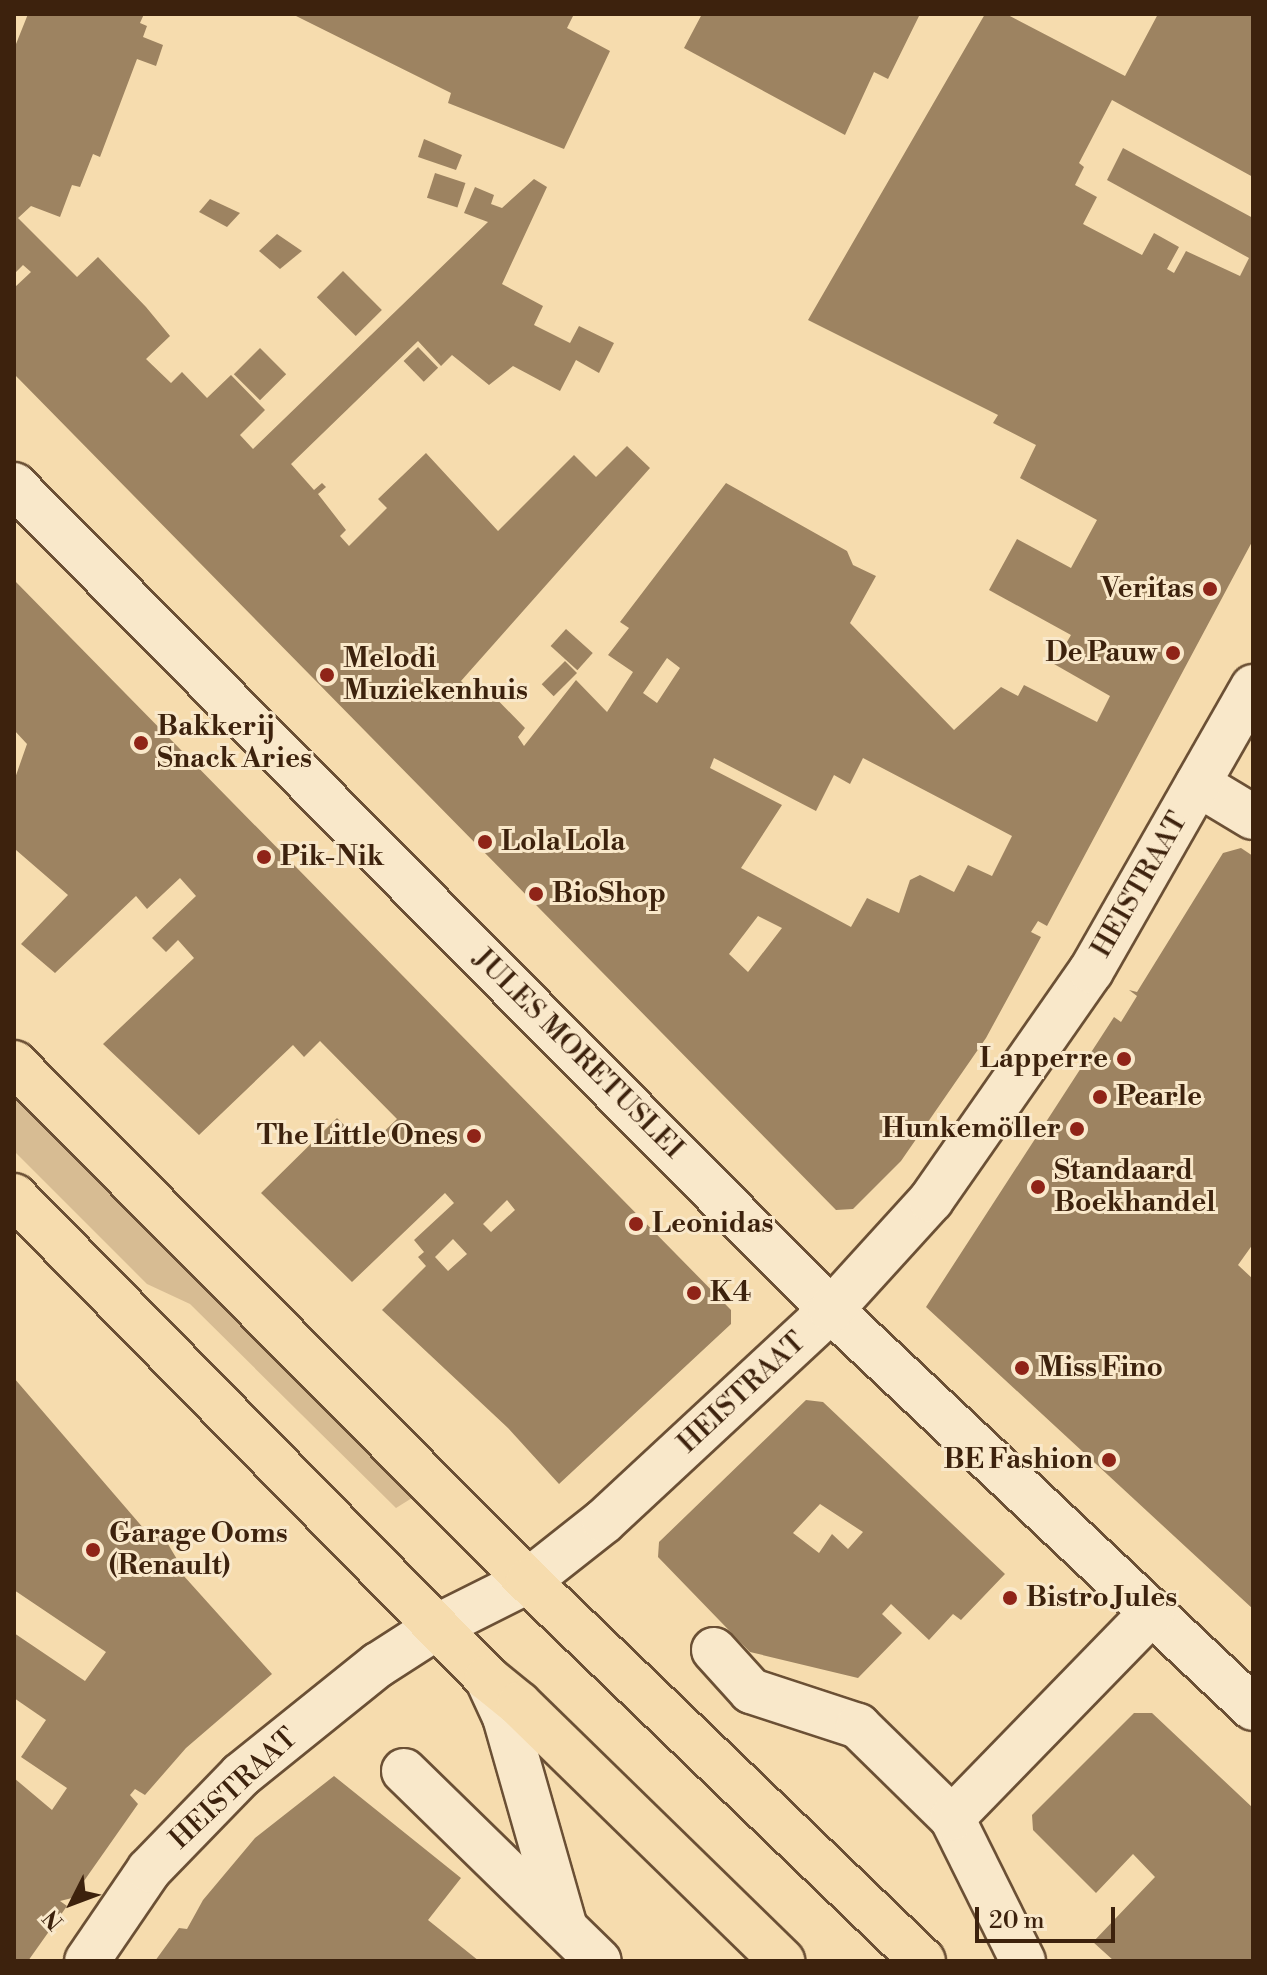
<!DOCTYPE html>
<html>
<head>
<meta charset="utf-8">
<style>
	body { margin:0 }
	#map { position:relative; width:1267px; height:1975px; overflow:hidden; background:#f6dcae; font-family:"Libre Bodoni",serif }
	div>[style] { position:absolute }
	.green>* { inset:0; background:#d7bc93 }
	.building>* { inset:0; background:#9d8361; transform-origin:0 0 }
	.roads { filter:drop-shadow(2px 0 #6b5035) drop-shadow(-2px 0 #6b5035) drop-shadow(0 2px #6b5035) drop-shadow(0 -2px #6b5035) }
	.minor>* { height:44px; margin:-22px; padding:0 22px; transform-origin:22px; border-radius:22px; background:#f9e8ca }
	.highway>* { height:44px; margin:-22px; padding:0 22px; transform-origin:22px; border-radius:22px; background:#f6dcae }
	.dots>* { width:22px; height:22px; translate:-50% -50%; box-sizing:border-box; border:4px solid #f9e8ca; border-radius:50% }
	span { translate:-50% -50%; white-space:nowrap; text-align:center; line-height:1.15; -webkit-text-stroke:6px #f9e8ca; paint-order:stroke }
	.poi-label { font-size:28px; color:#3d220d; font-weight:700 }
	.right { translate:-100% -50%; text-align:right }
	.left { translate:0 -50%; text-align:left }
	.street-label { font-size:28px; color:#3d220d }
	.frame { position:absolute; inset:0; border:16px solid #3d220d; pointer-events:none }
	.north { position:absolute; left:32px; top:1863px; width:80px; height:80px; -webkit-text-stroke:6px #f9e8ca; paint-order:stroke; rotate:228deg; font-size:22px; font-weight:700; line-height:32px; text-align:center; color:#3d220d }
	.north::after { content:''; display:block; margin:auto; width:28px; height:36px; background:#3d220d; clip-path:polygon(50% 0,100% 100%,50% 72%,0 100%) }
	.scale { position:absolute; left:975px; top:1907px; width:140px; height:36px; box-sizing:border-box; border:4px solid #3d220d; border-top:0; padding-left:10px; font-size:24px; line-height:28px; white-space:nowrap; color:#3d220d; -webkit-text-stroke:6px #f9e8ca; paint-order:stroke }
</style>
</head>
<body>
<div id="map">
	<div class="green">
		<i style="clip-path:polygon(14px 1097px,412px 1498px,396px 1508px,190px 1304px,147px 1284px,14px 1151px)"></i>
	</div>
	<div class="building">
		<i style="clip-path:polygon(evenodd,28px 14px,144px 14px,140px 23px,147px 26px,143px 37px,163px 45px,156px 66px,137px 59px,100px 157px,93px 154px,80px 187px,72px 185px,60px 217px,31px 206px,18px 218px,77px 277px,98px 257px,146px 307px,170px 336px,146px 359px,171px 383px,182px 372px,207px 398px,231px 375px,265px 410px,240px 435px,253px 449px,488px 222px,464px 213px,475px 187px,494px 195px,491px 204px,502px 208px,534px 179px,547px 187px,502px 284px,543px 306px,534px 325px,570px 343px,579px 326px,614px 343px,599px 373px,576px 360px,560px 391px,513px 366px,489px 385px,452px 355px,441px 366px,418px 341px,291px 464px,314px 490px,322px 483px,326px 487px,318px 494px,346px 530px,340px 536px,349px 546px,387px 508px,378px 499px,426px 453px,498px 531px,574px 455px,596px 477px,627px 446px,650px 468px,461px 681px,474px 694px,483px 685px,525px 728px,518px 737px,524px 746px,576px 680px,607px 712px,633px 672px,608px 655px,629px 628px,620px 622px,726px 483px,847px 551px,853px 565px,876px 576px,850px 623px,954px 730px,1001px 687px,1018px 696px,1024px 685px,1097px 722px,1110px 696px,1054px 664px,1071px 635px,989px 590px,1017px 539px,1071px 568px,1097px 520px,1020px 478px,1036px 445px,993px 423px,998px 415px,808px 320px,985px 14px,1006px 14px,1125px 76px,1158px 14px,1253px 14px,1253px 177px,1112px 100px,1079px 163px,1084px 167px,1075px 185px,1097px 197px,1083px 224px,1142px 255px,1154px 233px,1179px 247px,1167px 269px,1174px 273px,1186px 251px,1240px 276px,1249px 258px,1107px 180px,1123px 148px,1253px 218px,1253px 540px,1047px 926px,1038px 921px,1031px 932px,1041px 937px,986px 1038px,901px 1161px,853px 1209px,836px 1210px,14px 374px,14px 288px,31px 272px,23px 265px,14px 274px,14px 49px,28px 14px,667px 658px,680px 668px,657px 703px,643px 693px,667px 658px,28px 14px,714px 758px,816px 811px,834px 775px,850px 784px,863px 758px,1012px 836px,992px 876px,968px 865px,954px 892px,920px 875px,910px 880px,899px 913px,867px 898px,851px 927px,741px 868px,782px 805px,710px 768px,714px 758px,28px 14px,758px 916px,782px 928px,748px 972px,729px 954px,758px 916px)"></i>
		<i style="clip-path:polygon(292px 14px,574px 14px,567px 28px,610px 51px,564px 149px,448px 103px,451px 93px)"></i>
		<i style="clip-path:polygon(702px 14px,920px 14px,888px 79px,874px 72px,845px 135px,684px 48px)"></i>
		<i style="clip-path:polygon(424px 139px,462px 155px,456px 170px,418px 157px)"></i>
		<i style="left:435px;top:173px;width:32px;height:26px;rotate:18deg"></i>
		<i style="clip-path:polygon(210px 199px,240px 213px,227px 227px,199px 212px)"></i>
		<i style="clip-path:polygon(277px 234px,302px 251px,280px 269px,259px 251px)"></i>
		<i style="left:343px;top:271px;width:55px;height:37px;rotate:45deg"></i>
		<i style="left:418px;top:347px;width:29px;height:20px;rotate:46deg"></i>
		<i style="left:260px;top:348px;width:37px;height:37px;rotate:45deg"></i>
		<i style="clip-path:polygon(evenodd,14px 580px,731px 1310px,731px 1324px,559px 1484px,508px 1428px,382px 1310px,426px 1266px,418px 1257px,424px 1252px,414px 1240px,454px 1203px,445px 1193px,352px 1282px,261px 1193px,337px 1118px,367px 1148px,397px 1119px,320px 1041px,304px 1057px,293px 1045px,199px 1135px,103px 1044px,194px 958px,178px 940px,166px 952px,152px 938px,196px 896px,180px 878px,147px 909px,136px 896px,55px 973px,21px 944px,68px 895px,16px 850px,14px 854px,14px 781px,27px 744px,14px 730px,14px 580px,507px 1200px,515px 1210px,491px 1232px,483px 1224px,507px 1200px,14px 580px,453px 1239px,467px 1254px,448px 1271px,435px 1257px,453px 1239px)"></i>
		<i style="left:566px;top:629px;width:36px;height:23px;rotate:42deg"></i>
		<i style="left:565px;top:661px;width:17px;height:33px;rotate:45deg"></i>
		<i style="clip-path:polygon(1241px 848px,1253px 856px,1253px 1244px,1238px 1265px,1253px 1279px,1253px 1609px,926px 1307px,1114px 1017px,1121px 1022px,1137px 996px,1129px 990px,1137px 992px,1223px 853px)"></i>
		<i style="clip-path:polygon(14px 1378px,145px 1530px,149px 1526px,165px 1539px,178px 1561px,174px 1565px,272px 1674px,186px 1748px,145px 1795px,135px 1789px,130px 1795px,138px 1804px,72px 1898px,60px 1901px,67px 1906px,28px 1961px,14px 1961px,14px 1778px,52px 1810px,67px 1788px,21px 1757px,46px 1720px,14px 1698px,14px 1633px,85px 1681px,106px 1652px,14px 1590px)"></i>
		<i style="clip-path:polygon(evenodd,806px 1400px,823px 1402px,1005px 1574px,961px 1620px,953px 1614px,929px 1640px,891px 1604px,882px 1614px,902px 1633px,858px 1678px,750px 1652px,658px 1557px,659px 1542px,806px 1400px,820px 1504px,863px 1532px,848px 1549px,832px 1534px,819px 1553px,793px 1533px,820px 1504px)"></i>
		<i style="clip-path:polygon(1134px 1713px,1152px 1713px,1253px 1808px,1253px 1961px,1114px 1961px,1093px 1942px,1155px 1877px,1133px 1854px,1096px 1893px,1033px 1830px,1032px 1815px)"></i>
		<i style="clip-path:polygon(334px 1776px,461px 1878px,428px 1920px,479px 1961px,155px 1961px,179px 1928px,187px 1929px,203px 1900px,255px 1838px)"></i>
	</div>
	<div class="roads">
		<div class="minor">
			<i style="left:14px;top:485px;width:1161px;rotate:45.28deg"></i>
			<i style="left:831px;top:1310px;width:580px;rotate:43.32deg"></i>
			<i style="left:1198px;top:784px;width:64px;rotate:31deg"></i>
			<i style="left:714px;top:1650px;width:55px;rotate:47.9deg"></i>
			<i style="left:751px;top:1691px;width:113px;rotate:18.1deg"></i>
			<i style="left:858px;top:1726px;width:132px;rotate:44.4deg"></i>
			<i style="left:487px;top:1678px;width:43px;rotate:65.2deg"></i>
			<i style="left:505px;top:1717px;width:215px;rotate:74.1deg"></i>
			<i style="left:404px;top:1771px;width:272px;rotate:44.3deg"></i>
			<i style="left:87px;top:1961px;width:110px;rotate:-55.7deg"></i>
			<i style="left:149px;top:1870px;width:132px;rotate:-45.9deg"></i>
			<i style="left:241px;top:1775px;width:176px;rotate:-38.8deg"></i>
			<i style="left:378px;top:1665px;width:74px;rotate:-32.8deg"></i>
			<i style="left:440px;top:1625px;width:98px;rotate:-26.6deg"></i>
			<i style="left:528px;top:1581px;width:97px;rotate:-38.3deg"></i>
			<i style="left:604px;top:1521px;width:310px;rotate:-42.9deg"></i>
			<i style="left:831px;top:1310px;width:149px;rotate:-47.7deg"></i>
			<i style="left:931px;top:1200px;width:279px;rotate:-55.1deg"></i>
			<i style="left:1091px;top:971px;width:327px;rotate:-60.3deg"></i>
			<i style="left:1023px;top:1961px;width:160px;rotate:-116.4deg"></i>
			<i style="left:952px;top:1818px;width:287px;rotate:-45.8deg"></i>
		</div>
		<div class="highway">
			<i style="left:14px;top:1063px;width:730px;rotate:45.22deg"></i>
			<i style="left:528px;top:1581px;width:548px;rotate:43.89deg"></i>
			<i style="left:14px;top:1196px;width:675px;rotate:45.54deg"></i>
			<i style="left:487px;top:1678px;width:41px;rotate:39.1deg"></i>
			<i style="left:519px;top:1704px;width:368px;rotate:44.3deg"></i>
		</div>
	</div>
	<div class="dots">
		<i style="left:1210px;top:589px;background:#8f2418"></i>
		<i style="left:1173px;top:653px;background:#8f2418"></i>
		<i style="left:327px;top:675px;background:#8f2418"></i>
		<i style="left:141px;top:743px;background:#8f2418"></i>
		<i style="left:485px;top:842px;background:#8f2418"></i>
		<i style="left:264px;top:857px;background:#8f2418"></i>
		<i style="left:536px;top:894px;background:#8f2418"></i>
		<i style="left:1124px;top:1059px;background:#8f2418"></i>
		<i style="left:1100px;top:1097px;background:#8f2418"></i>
		<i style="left:1077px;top:1129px;background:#8f2418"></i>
		<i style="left:474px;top:1136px;background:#8f2418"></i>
		<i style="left:1038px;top:1187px;background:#8f2418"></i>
		<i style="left:636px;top:1224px;background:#8f2418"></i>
		<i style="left:694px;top:1293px;background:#8f2418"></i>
		<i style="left:1022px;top:1368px;background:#8f2418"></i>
		<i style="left:1109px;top:1460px;background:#8f2418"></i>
		<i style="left:93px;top:1550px;background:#8f2418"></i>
		<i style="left:1010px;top:1598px;background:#8f2418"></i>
	</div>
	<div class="poi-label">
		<span class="right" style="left:1194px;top:589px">Veritas</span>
		<span class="right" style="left:1157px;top:653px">De Pauw</span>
		<span class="left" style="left:343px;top:675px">Melodi<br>Muziekenhuis</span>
		<span class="left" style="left:157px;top:743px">Bakkerij<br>Snack Aries</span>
		<span class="left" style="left:501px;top:842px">Lola Lola</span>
		<span class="left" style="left:280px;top:857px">Pik-Nik</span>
		<span class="left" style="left:552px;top:894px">BioShop</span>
		<span class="right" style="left:1108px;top:1059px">Lapperre</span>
		<span class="left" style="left:1116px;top:1097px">Pearle</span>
		<span class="right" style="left:1061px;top:1129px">Hunkemöller</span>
		<span class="right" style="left:458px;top:1136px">The Little Ones</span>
		<span class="left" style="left:1054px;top:1187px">Standaard<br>Boekhandel</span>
		<span class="left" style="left:652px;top:1224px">Leonidas</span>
		<span class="left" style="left:710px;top:1293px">K4</span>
		<span class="left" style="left:1038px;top:1368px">Miss Fino</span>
		<span class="right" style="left:1093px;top:1460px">BE Fashion</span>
		<span class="left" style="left:109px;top:1550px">Garage Ooms<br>(Renault)</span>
		<span class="left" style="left:1026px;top:1598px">Bistro Jules</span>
	</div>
	<div class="street-label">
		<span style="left:1140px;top:885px;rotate:-60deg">HEISTRAAT</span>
		<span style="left:578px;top:1054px;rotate:45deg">JULES MORETUSLEI</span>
		<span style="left:742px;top:1393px;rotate:-43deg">HEISTRAAT</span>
		<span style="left:234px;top:1789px;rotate:-43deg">HEISTRAAT</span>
	</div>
	<div class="frame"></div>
	<div class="north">N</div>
	<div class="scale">20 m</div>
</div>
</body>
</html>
